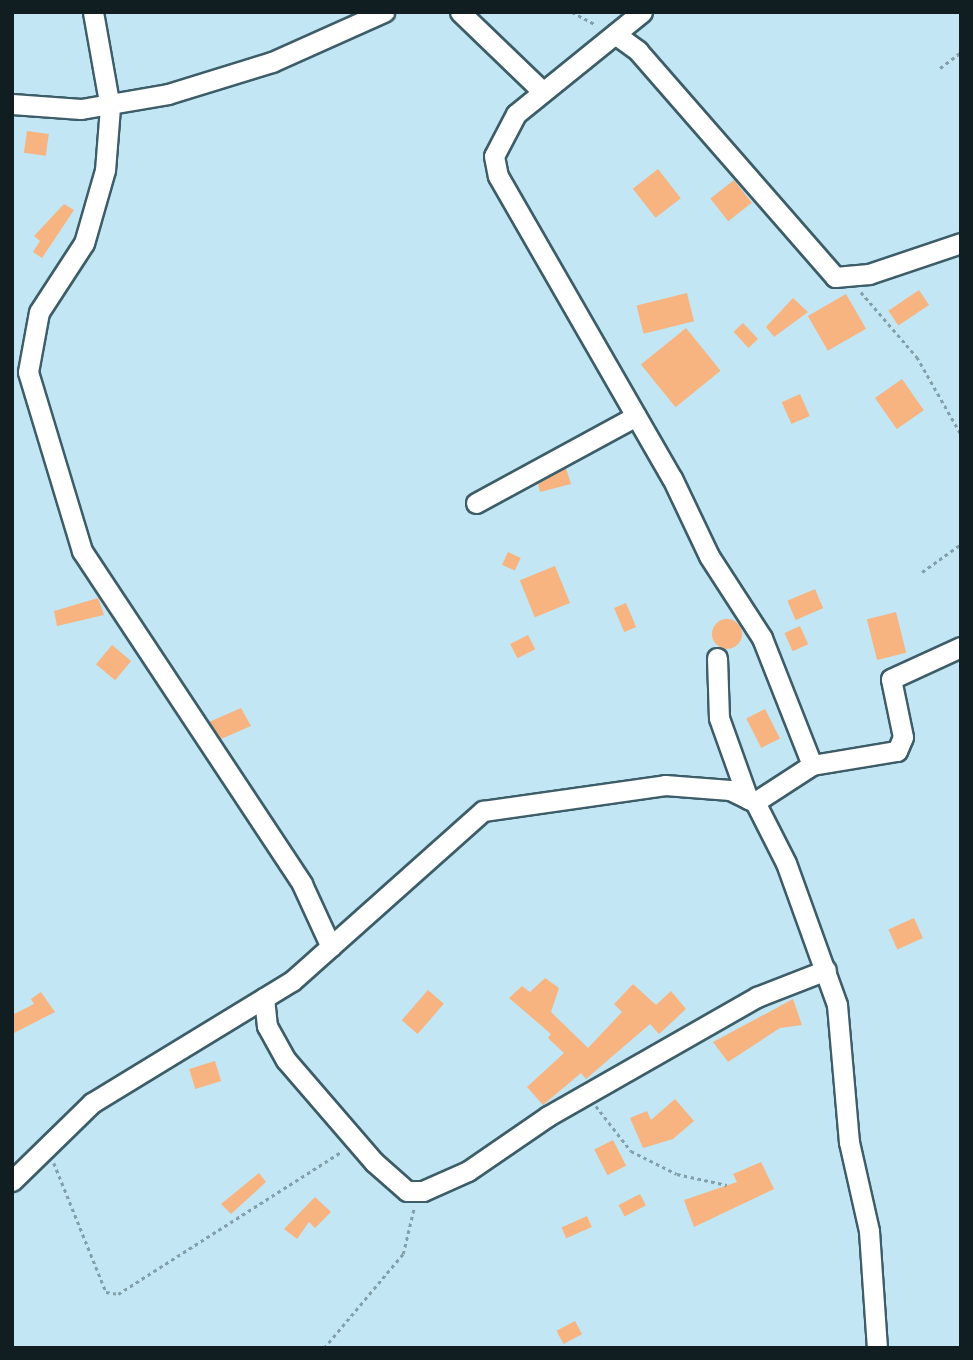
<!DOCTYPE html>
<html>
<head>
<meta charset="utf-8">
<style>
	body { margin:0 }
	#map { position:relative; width:973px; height:1360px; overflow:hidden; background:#c2e6f3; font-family:Poppins,sans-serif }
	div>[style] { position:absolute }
	.building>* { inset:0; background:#f7b480; transform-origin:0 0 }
	.round { border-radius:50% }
	.path>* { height:2.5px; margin-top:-1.25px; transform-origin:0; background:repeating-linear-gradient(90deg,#839fa9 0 3.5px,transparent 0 7px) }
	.roads { filter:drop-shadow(2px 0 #3d5d68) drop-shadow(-2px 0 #3d5d68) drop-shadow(0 2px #3d5d68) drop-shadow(0 -2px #3d5d68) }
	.minor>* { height:19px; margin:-9.5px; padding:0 9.5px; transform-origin:9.5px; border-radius:9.5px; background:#fff }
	span { translate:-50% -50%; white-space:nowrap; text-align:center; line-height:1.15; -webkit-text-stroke:5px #c2e6f3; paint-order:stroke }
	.frame { position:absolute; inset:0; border:14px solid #101d21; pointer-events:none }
</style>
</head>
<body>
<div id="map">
	<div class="building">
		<i style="left:27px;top:131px;width:22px;height:22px;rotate:8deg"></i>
		<i style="left:658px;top:169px;width:37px;height:32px;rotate:52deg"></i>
		<i style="left:734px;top:180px;width:29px;height:30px;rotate:52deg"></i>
		<i style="clip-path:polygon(64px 204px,74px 210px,42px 258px,33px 252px,40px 241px,34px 236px)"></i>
		<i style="left:919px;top:290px;width:18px;height:37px;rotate:56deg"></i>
		<i style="left:687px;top:293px;width:29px;height:52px;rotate:76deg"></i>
		<i style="left:846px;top:294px;width:40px;height:44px;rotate:60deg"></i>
		<i style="clip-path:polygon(793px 298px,808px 312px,774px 337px,766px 327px)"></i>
		<i style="left:743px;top:323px;width:22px;height:13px;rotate:47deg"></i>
		<i style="left:686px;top:328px;width:55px;height:58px;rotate:51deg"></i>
		<i style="left:902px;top:379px;width:38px;height:33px;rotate:55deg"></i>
		<i style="left:800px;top:394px;width:24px;height:20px;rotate:66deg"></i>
		<i style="clip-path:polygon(566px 468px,571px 484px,540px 492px,538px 484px)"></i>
		<i style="left:508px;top:552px;width:14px;height:14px;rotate:25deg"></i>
		<i style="left:555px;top:566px;width:40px;height:38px;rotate:68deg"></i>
		<i style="left:815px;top:589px;width:21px;height:30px;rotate:67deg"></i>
		<i style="clip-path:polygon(98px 598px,104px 615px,57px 626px,54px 611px)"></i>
		<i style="left:626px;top:603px;width:26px;height:13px;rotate:67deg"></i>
		<i style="left:896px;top:612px;width:42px;height:30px;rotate:76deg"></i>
		<i class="round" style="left:712px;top:619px;width:30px;height:30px"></i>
		<i style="left:800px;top:626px;width:20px;height:17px;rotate:66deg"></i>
		<i style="left:528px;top:635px;width:16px;height:20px;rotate:63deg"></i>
		<i style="left:112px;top:645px;width:25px;height:25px;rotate:40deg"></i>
		<i style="clip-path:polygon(241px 708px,251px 726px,221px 739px,209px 722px)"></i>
		<i style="left:765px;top:709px;width:33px;height:21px;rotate:63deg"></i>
		<i style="left:914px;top:918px;width:22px;height:28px;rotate:66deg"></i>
		<i style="clip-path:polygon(545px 978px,559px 988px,551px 1012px,588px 1048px,622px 1012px,614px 1004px,633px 984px,656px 1005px,671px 991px,686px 1009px,659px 1034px,650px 1024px,586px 1079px,581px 1073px,543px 1105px,527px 1087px,564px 1053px,548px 1038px,551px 1034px,509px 998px,522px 986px,530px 992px)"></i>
		<i style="left:428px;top:990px;width:21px;height:40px;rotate:41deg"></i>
		<i style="clip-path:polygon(41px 992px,55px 1012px,12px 1034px,12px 1015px,34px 1004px,31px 999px)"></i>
		<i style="clip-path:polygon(793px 999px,802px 1025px,780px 1028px,728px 1062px,713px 1042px)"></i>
		<i style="left:215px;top:1061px;width:21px;height:27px;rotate:73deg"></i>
		<i style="clip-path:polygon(675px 1099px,694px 1121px,673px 1139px,643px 1148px,630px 1118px,647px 1111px,651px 1120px)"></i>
		<i style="left:613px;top:1140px;width:29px;height:21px;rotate:63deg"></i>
		<i style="clip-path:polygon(761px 1162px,774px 1189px,694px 1227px,684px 1200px,737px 1182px,733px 1174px)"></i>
		<i style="clip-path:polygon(259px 1173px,266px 1182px,231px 1214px,221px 1204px)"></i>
		<i style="left:640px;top:1194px;width:13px;height:24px;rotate:63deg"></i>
		<i style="clip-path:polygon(315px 1197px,331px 1212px,315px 1228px,309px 1222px,297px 1239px,284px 1229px)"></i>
		<i style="left:587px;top:1216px;width:12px;height:28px;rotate:66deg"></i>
		<i style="left:575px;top:1321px;width:15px;height:21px;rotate:62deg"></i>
	</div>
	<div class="path">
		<i style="left:572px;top:12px;width:27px;rotate:28deg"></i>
		<i style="left:940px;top:68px;width:26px;rotate:-37deg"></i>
		<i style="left:861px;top:292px;width:86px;rotate:49.3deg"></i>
		<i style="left:917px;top:357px;width:89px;rotate:60.3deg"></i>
		<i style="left:922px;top:572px;width:48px;rotate:-35.7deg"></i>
		<i style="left:596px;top:1106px;width:57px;rotate:52.1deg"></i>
		<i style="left:631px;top:1151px;width:51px;rotate:26.6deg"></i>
		<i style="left:677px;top:1174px;width:51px;rotate:12.4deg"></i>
		<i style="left:54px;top:1163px;width:139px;rotate:68deg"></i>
		<i style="left:106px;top:1292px;width:12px;rotate:9deg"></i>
		<i style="left:118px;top:1294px;width:264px;rotate:-32.5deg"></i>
		<i style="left:324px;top:1348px;width:123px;rotate:-50deg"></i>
		<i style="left:403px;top:1254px;width:47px;rotate:-76.6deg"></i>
	</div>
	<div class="roads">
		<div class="minor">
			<i style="left:93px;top:12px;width:97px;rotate:79.9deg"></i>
			<i style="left:110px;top:107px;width:63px;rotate:94.5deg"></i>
			<i style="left:105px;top:170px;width:76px;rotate:106deg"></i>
			<i style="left:84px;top:243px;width:82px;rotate:123.1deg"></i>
			<i style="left:39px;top:312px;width:61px;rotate:100.4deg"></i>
			<i style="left:28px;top:372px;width:187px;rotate:73.2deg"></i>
			<i style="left:82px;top:551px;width:399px;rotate:56.5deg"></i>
			<i style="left:302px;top:884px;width:69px;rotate:65.3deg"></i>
			<i style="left:460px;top:12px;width:114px;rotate:43.9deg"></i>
			<i style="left:642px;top:12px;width:162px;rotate:141deg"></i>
			<i style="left:516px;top:114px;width:47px;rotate:117.6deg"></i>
			<i style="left:494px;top:156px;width:20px;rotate:79deg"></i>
			<i style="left:498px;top:176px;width:349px;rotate:60.1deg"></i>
			<i style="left:672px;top:478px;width:86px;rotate:64.6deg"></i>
			<i style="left:709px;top:556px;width:98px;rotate:57.1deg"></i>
			<i style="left:762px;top:638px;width:136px;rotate:68.5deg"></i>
			<i style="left:615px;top:34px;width:29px;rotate:36deg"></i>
			<i style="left:638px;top:51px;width:300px;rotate:48.9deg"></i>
			<i style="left:835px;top:277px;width:34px;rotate:-5deg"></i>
			<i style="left:869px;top:274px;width:97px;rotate:-18.6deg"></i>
			<i style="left:12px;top:104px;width:69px;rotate:4.1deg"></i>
			<i style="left:81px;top:109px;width:88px;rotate:-9.8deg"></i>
			<i style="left:168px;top:94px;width:109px;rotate:-17.1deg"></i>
			<i style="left:272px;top:62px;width:123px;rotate:-24.1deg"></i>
			<i style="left:476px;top:503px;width:182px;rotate:-28.5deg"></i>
			<i style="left:717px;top:658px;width:60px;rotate:88.1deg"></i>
			<i style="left:719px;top:718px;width:86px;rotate:70.3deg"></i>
			<i style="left:755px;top:802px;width:68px;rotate:63.1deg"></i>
			<i style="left:786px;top:863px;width:151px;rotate:70.2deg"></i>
			<i style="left:837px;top:1005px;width:138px;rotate:85deg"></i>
			<i style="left:849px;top:1142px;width:91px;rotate:77.3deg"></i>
			<i style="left:869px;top:1231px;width:117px;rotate:86.1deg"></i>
			<i style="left:264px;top:998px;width:28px;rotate:84deg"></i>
			<i style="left:267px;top:1026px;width:39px;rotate:61deg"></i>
			<i style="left:286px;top:1060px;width:135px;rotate:49.2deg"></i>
			<i style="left:374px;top:1162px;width:44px;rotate:41.3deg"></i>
			<i style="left:407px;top:1191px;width:16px"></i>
			<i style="left:423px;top:1191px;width:49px;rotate:-24deg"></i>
			<i style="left:468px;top:1171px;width:97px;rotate:-34.5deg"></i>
			<i style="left:548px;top:1116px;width:241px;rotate:-29.7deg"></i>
			<i style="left:757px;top:997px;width:74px;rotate:-21.4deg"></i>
			<i style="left:12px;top:1181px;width:112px;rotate:-44.3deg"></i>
			<i style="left:92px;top:1103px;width:234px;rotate:-31.4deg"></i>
			<i style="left:292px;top:981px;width:256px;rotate:-41.7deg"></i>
			<i style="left:483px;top:811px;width:184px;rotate:-8.1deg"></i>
			<i style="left:665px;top:785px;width:65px;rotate:4.4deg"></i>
			<i style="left:730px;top:790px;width:28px;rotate:26deg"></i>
			<i style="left:755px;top:802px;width:68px;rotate:-33deg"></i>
			<i style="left:812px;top:765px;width:86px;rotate:-9.4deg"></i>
			<i style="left:897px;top:751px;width:15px;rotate:-67deg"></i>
			<i style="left:903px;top:737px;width:59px;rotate:-101.7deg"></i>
			<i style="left:891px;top:679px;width:77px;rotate:-24.6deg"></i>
		</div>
	</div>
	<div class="frame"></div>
</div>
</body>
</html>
